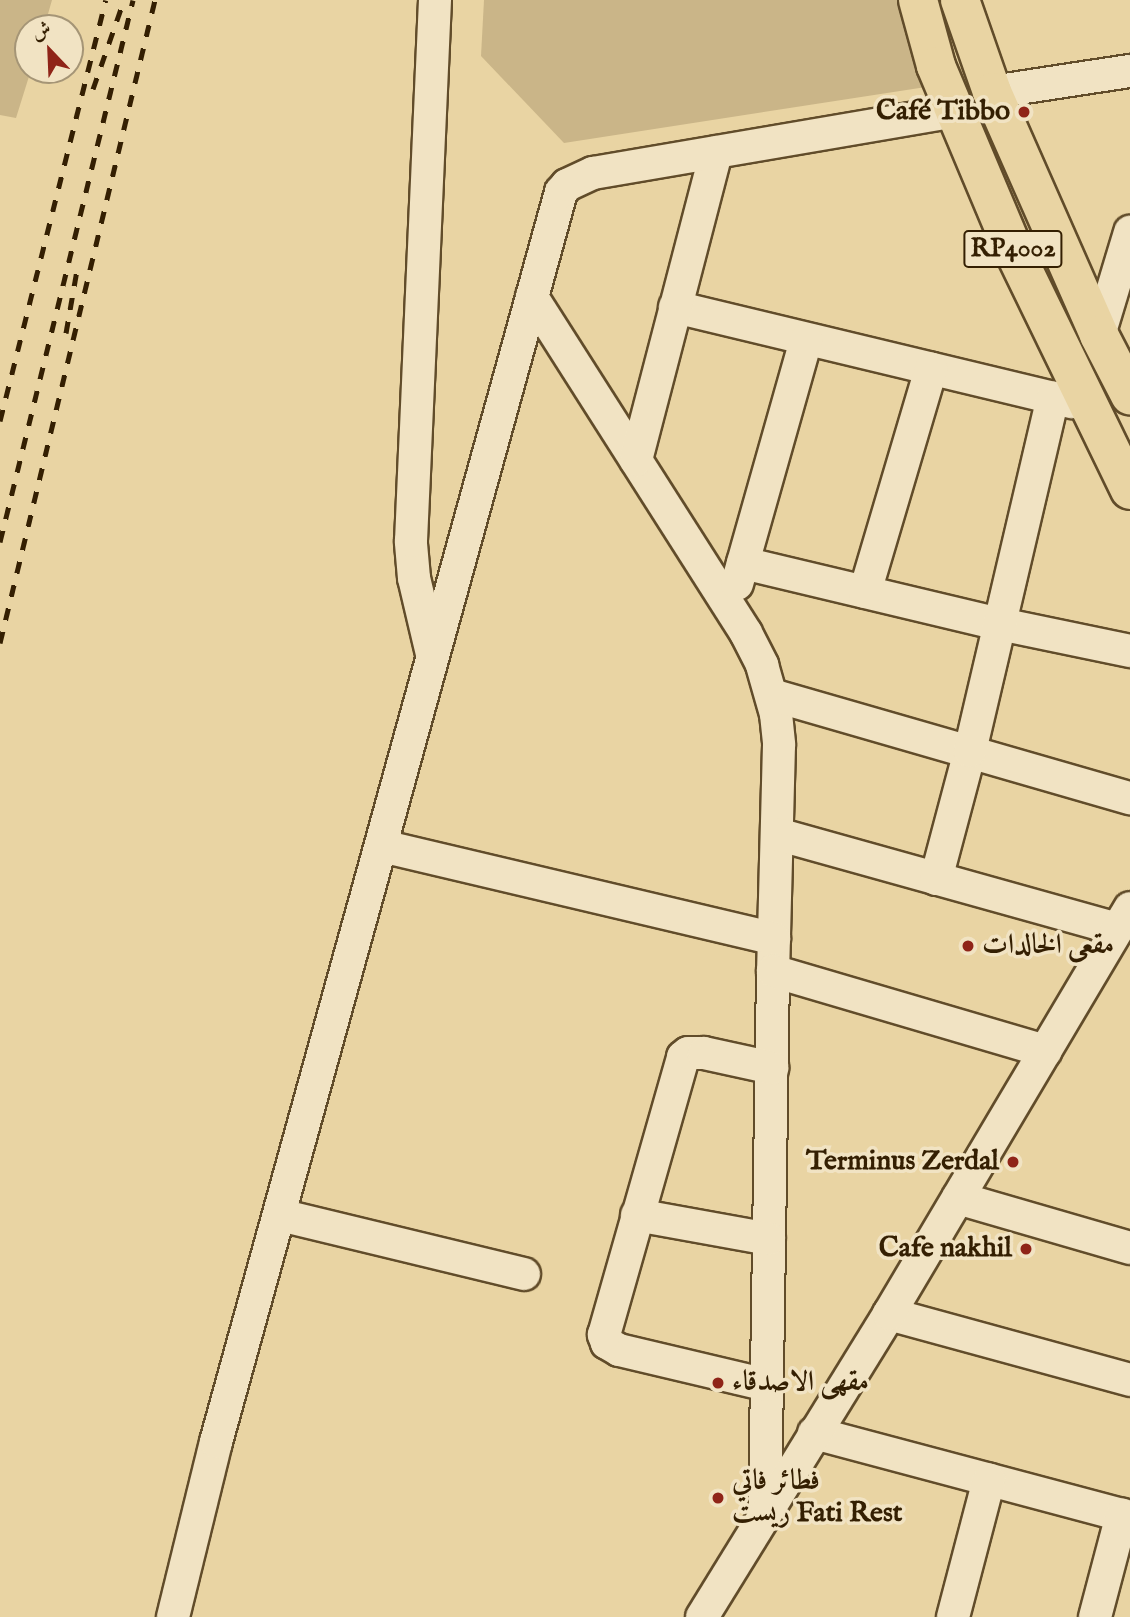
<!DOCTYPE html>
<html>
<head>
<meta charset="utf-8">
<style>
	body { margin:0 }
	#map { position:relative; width:1130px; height:1617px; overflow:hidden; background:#e9d4a3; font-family:"IM FELL English",Amiri,serif }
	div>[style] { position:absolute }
	.green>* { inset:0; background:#cab588 }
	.roads { filter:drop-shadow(2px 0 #614c2a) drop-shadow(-2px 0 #614c2a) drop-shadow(0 2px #614c2a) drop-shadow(0 -2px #614c2a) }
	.street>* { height:32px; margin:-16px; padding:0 16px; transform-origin:16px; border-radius:16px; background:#f1e3c3 }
	.highway>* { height:38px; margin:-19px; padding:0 19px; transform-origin:19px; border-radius:19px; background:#e9d4a3 }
	.rail>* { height:5px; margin-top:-2.5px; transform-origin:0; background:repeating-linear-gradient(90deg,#341f02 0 12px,transparent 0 24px) }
	.dots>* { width:19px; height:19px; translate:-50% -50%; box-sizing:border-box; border:4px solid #f1e3c3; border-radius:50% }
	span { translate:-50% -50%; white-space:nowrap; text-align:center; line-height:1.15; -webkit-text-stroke:7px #f1e3c3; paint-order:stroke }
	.shield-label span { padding:2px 5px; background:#f1e3c3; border:2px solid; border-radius:5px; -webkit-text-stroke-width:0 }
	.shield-label { font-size:26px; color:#341f02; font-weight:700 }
	.poi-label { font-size:28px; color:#341f02; font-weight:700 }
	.right { translate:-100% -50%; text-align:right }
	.left { translate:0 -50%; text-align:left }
	.north { position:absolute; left:14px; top:14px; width:70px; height:70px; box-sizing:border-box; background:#f1e3c3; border:2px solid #a59576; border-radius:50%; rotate:337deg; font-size:19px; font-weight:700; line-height:28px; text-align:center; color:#341f02 }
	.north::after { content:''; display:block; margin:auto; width:24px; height:32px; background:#8f2418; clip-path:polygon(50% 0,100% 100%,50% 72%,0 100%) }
</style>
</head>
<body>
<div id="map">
	<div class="green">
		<i style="clip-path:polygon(0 0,52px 0,44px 28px,28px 28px,28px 70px,31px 70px,16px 118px,0 115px)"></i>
		<i style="clip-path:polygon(484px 0,909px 0,926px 87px,564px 143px,481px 56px)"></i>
	</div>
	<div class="roads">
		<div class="street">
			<i style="left:992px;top:92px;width:140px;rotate:-8.7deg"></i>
			<i style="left:532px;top:297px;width:398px;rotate:57.5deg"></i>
			<i style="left:746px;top:633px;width:36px;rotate:63deg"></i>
			<i style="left:762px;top:665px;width:51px;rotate:74.1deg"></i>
			<i style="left:776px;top:714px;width:31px;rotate:84deg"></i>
			<i style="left:779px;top:745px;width:226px;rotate:91.5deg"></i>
			<i style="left:773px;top:971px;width:542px;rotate:90.85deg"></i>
			<i style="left:675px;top:307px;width:408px;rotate:13.5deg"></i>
			<i style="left:1099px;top:335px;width:108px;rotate:-73.2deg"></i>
			<i style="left:636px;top:460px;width:318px;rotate:-75.4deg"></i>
			<i style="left:743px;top:563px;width:264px;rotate:13.4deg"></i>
			<i style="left:1000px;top:624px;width:133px;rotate:11.7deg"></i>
			<i style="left:737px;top:584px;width:254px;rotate:-74.2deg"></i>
			<i style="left:865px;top:592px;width:233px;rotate:-73.5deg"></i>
			<i style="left:432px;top:654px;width:78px;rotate:-103.3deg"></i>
			<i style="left:414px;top:578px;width:37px;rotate:-95deg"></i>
			<i style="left:411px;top:541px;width:542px;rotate:-87.46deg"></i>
			<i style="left:772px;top:695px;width:373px;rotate:16.1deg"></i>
			<i style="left:777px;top:834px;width:353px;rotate:15.6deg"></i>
			<i style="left:382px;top:846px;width:403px;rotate:13.3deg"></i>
			<i style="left:936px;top:879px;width:132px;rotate:-75.1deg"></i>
			<i style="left:970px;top:751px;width:363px;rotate:-76.8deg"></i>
			<i style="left:773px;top:971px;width:284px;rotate:16.4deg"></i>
			<i style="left:958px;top:1198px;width:179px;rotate:16.2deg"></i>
			<i style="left:280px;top:1215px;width:251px;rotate:13.6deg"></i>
			<i style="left:637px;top:1215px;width:134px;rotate:10.3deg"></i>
			<i style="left:889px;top:1314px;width:250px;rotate:15.3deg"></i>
			<i style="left:767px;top:1385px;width:152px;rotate:-166.7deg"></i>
			<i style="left:619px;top:1350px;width:14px;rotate:-150deg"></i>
			<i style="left:607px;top:1343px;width:9px;rotate:-111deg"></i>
			<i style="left:604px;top:1335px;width:289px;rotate:-74.1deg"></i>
			<i style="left:683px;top:1057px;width:6px;rotate:-39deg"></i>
			<i style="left:688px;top:1053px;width:16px"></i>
			<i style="left:704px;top:1053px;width:70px;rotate:12.4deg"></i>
			<i style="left:814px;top:1433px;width:327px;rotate:14.9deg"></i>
			<i style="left:173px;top:1617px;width:180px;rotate:-76.2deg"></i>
			<i style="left:216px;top:1442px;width:1297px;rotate:-74.57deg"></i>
			<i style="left:561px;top:192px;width:9px;rotate:-49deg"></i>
			<i style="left:567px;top:185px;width:29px;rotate:-25deg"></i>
			<i style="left:593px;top:173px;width:367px;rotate:-9.7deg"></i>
			<i style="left:702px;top:1617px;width:356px;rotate:-58.3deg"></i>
			<i style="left:889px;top:1314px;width:472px;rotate:-59.3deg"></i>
			<i style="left:953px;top:1617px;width:142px;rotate:-75.3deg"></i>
			<i style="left:1095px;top:1617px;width:106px;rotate:-75.2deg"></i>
		</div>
		<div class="highway">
			<i style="left:918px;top:0;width:68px;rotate:74.7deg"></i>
			<i style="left:936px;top:66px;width:196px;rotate:67.2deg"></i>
			<i style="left:1012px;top:247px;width:270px;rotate:64.1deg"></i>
			<i style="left:960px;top:0;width:97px;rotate:70.8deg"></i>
			<i style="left:992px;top:92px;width:266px;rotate:66.2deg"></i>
			<i style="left:1099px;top:335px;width:68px;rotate:62.7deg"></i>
		</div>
	</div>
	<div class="rail">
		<i style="left:93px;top:89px;width:94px;rotate:-70.8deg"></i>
		<i style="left:66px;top:333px;width:70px;rotate:-80.1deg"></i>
		<i style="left:0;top:421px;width:434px;rotate:-75.9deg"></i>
		<i style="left:0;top:542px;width:558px;rotate:-76.21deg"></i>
		<i style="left:0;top:643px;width:661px;rotate:-76.45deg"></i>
	</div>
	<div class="dots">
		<i style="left:1024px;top:112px;background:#8f2418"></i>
		<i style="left:968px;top:946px;background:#8f2418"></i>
		<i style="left:1013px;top:1162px;background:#8f2418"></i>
		<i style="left:1026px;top:1249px;background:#8f2418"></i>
		<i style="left:718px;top:1383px;background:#8f2418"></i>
		<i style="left:718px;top:1498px;background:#8f2418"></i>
	</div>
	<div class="shield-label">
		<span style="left:1013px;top:249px">RP4002</span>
	</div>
	<div class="poi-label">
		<span class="right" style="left:1010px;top:112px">Café Tibbo</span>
		<span class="left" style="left:982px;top:946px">مقعى الخالدات</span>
		<span class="right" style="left:999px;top:1162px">Terminus Zerdal</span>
		<span class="right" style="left:1012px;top:1249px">Cafe nakhil</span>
		<span class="left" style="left:732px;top:1383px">مقهى الاصدقاء</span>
		<span class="left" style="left:732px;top:1498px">فطائر فاتي<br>ريست Fati Rest</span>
	</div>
	<div class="north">ش</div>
</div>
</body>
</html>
